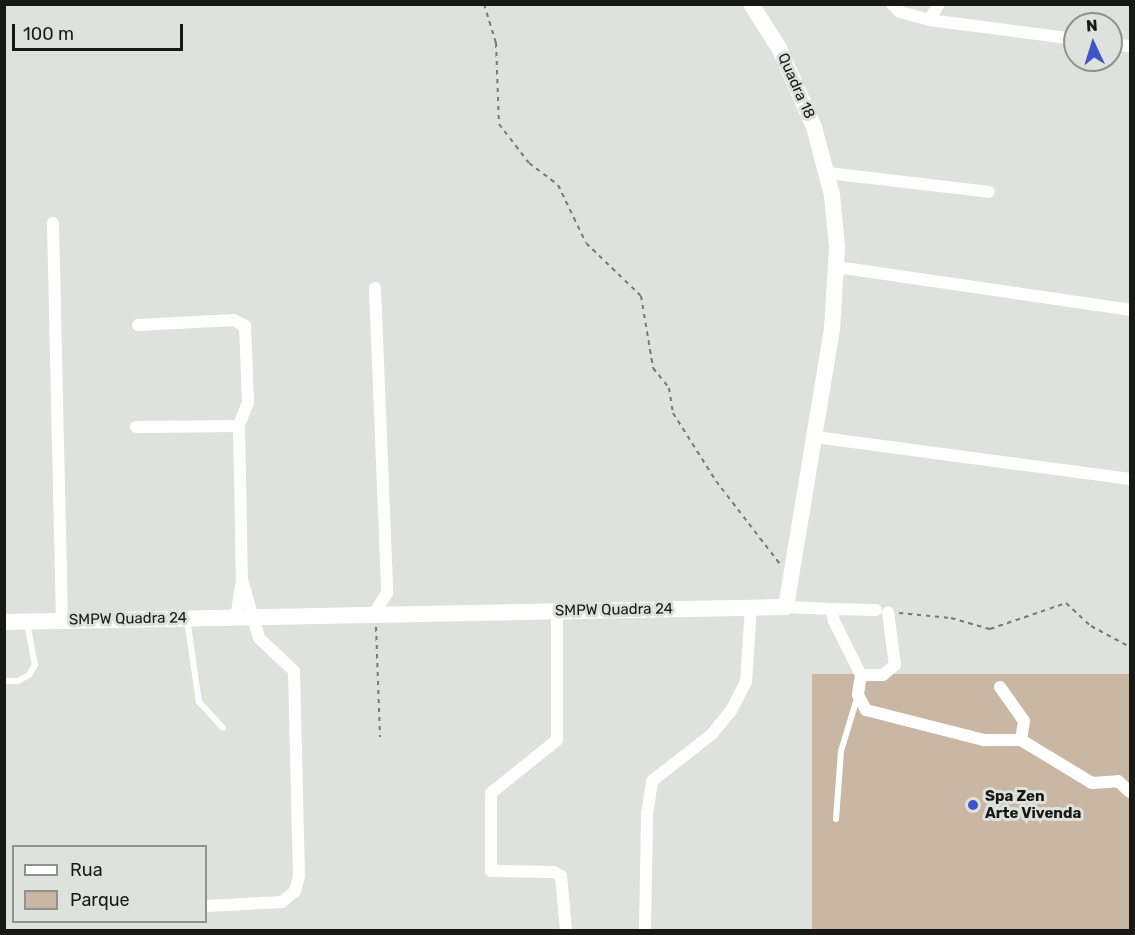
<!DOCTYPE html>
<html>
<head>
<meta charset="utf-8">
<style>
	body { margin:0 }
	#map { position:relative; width:1135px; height:935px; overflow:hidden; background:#dfe1dd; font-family:Rubik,sans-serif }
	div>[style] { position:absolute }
	.green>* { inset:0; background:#cab7a3; transform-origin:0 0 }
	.path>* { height:2px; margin-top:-1px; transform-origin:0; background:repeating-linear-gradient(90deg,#777976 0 4.5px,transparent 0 9px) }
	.lane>* { height:6px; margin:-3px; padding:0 3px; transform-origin:3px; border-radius:3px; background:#fff }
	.street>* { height:12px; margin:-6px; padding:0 6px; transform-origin:6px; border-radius:6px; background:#fff }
	.secondary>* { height:16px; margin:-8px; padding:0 8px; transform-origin:8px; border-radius:8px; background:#fff }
	.dots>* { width:16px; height:16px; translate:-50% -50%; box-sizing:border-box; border:3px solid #dfe1dd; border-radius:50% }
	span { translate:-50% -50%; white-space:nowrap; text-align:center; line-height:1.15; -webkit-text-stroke:6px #dfe1dd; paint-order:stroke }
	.street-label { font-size:15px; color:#181917 }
	.poi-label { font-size:15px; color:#181917; font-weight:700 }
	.left { translate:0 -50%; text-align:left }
	.frame { position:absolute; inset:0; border:6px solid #181917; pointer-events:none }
	.legend { position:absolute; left:12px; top:845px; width:195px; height:78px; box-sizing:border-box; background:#dfe1dd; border:2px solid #8f918e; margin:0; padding:8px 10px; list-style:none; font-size:18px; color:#181917 }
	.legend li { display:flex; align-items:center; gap:12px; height:30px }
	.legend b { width:30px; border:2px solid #8f918e }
	.north { position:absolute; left:1063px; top:12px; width:60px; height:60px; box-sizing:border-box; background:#dfe1dd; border:2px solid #8f918e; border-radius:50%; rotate:356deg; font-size:16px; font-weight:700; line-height:24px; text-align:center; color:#181917 }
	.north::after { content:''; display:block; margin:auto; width:21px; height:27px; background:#3e55c8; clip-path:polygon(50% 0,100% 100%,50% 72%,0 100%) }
	.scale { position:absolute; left:12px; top:24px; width:171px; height:27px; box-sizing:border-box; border:3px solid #181917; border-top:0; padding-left:8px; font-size:18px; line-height:21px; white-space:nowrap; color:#181917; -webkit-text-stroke:4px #dfe1dd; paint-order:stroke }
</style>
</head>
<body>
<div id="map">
	<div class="green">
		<i style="left:1130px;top:674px;width:256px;height:318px;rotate:90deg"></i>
	</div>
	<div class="path">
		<i style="left:484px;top:4px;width:41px;rotate:72.9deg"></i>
		<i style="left:496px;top:43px;width:81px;rotate:87.9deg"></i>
		<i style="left:499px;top:124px;width:49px;rotate:52.4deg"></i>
		<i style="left:529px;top:163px;width:36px;rotate:37deg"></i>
		<i style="left:558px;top:185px;width:64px;rotate:64.2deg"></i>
		<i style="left:586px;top:243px;width:76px;rotate:43.9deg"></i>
		<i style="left:641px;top:296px;width:73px;rotate:80.5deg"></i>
		<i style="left:653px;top:368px;width:26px;rotate:51deg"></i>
		<i style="left:669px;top:388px;width:25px;rotate:81deg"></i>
		<i style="left:673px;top:413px;width:80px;rotate:57.7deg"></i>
		<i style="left:716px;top:481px;width:105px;rotate:52.4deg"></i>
		<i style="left:899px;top:613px;width:52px;rotate:5.5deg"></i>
		<i style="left:951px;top:618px;width:41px;rotate:15.8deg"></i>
		<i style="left:990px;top:629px;width:80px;rotate:-18.9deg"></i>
		<i style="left:1066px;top:603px;width:34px;rotate:43deg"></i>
		<i style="left:1091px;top:626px;width:44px;rotate:28.3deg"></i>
		<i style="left:376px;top:627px;width:110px;rotate:87.9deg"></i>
	</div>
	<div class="lane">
		<i style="left:187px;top:619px;width:84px;rotate:81.8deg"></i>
		<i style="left:199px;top:702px;width:35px;rotate:47deg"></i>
		<i style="left:4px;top:681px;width:14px"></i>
		<i style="left:18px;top:681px;width:13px;rotate:-29deg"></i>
		<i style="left:29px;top:675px;width:12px;rotate:-59deg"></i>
		<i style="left:35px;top:665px;width:43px;rotate:-100.8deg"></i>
		<i style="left:836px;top:819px;width:68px;rotate:-85.8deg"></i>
		<i style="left:841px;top:751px;width:59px;rotate:-73.1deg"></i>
	</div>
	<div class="street">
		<i style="left:892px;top:4px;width:11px;rotate:45deg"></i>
		<i style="left:900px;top:12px;width:30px;rotate:15deg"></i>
		<i style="left:929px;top:20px;width:147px;rotate:7.4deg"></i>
		<i style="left:929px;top:20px;width:19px;rotate:-58deg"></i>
		<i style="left:1111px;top:44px;width:19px;rotate:6deg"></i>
		<i style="left:828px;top:173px;width:162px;rotate:6.7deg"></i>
		<i style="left:53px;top:223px;width:398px;rotate:88.7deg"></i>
		<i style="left:837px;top:267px;width:296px;rotate:8.3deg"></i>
		<i style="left:375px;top:288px;width:305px;rotate:87.7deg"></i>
		<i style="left:387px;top:593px;width:22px;rotate:122deg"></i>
		<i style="left:138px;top:325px;width:96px;rotate:-3deg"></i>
		<i style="left:234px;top:320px;width:13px;rotate:29deg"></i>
		<i style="left:245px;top:326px;width:76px;rotate:87.7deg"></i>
		<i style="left:248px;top:402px;width:26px;rotate:111deg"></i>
		<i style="left:239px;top:426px;width:154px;rotate:88.9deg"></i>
		<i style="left:242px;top:580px;width:38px;rotate:99deg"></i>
		<i style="left:136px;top:427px;width:103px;rotate:-0.6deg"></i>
		<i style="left:815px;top:437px;width:318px;rotate:7.6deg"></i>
		<i style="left:786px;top:607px;width:46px;rotate:2.5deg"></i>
		<i style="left:832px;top:609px;width:12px;rotate:81deg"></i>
		<i style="left:834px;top:621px;width:60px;rotate:63.4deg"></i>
		<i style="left:861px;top:675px;width:20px;rotate:99deg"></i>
		<i style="left:858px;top:695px;width:17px;rotate:62deg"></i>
		<i style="left:866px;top:710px;width:122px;rotate:14.3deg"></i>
		<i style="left:984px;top:740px;width:37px"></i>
		<i style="left:1021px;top:740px;width:83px;rotate:31.2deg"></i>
		<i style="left:1092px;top:783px;width:26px;rotate:-4deg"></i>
		<i style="left:1118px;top:781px;width:16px;rotate:43deg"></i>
		<i style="left:832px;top:609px;width:44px;rotate:1.3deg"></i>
		<i style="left:557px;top:611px;width:129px;rotate:90deg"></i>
		<i style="left:557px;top:740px;width:85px;rotate:141.2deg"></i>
		<i style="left:491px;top:793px;width:78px;rotate:90deg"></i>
		<i style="left:491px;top:871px;width:63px;rotate:0.9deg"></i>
		<i style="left:554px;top:872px;width:8px;rotate:30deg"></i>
		<i style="left:561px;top:876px;width:54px;rotate:84.7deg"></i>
		<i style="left:861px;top:675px;width:22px"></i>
		<i style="left:883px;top:675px;width:16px;rotate:-40deg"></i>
		<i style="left:895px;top:665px;width:53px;rotate:-97.5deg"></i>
		<i style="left:1000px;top:687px;width:42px;rotate:54.8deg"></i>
		<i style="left:1024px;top:721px;width:19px;rotate:99deg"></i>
		<i style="left:206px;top:906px;width:76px;rotate:-3deg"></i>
		<i style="left:282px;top:902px;width:17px;rotate:-40deg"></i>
		<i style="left:295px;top:891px;width:16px;rotate:-75deg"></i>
		<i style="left:299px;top:876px;width:205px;rotate:-91.4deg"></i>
		<i style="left:294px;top:671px;width:48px;rotate:-136.7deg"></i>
		<i style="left:259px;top:638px;width:60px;rotate:-106.3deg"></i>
		<i style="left:645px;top:930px;width:116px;rotate:-89deg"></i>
		<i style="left:647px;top:814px;width:33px;rotate:-81deg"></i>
		<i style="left:652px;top:781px;width:76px;rotate:-38.1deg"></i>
		<i style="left:712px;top:734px;width:32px;rotate:-51deg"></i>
		<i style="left:732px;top:709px;width:30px;rotate:-63deg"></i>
		<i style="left:746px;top:682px;width:75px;rotate:-86.2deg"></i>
	</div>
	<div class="secondary">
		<i style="left:4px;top:622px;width:782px;rotate:-1.1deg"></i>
		<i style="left:786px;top:607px;width:282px;rotate:-80.6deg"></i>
		<i style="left:832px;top:329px;width:82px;rotate:-86.5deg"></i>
		<i style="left:837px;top:247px;width:52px;rotate:-95.5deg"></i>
		<i style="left:832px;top:195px;width:70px;rotate:-104.8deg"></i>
		<i style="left:814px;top:127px;width:86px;rotate:-113.9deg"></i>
		<i style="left:779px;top:48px;width:52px;rotate:-122.5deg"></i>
	</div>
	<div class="dots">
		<i style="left:973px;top:805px;background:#3e55c8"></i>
	</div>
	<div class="street-label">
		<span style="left:796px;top:86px;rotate:66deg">Quadra 18</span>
		<span style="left:614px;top:610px;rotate:-1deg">SMPW Quadra 24</span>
		<span style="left:128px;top:619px;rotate:-1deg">SMPW Quadra 24</span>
	</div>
	<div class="poi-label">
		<span class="left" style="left:985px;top:805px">Spa Zen<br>Arte Vivenda</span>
	</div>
	<div class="frame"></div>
	<ul class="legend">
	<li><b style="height:8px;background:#fff"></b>Rua</li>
	<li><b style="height:16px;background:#cab7a3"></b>Parque</li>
	</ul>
	<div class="north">N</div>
	<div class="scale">100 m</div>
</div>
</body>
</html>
